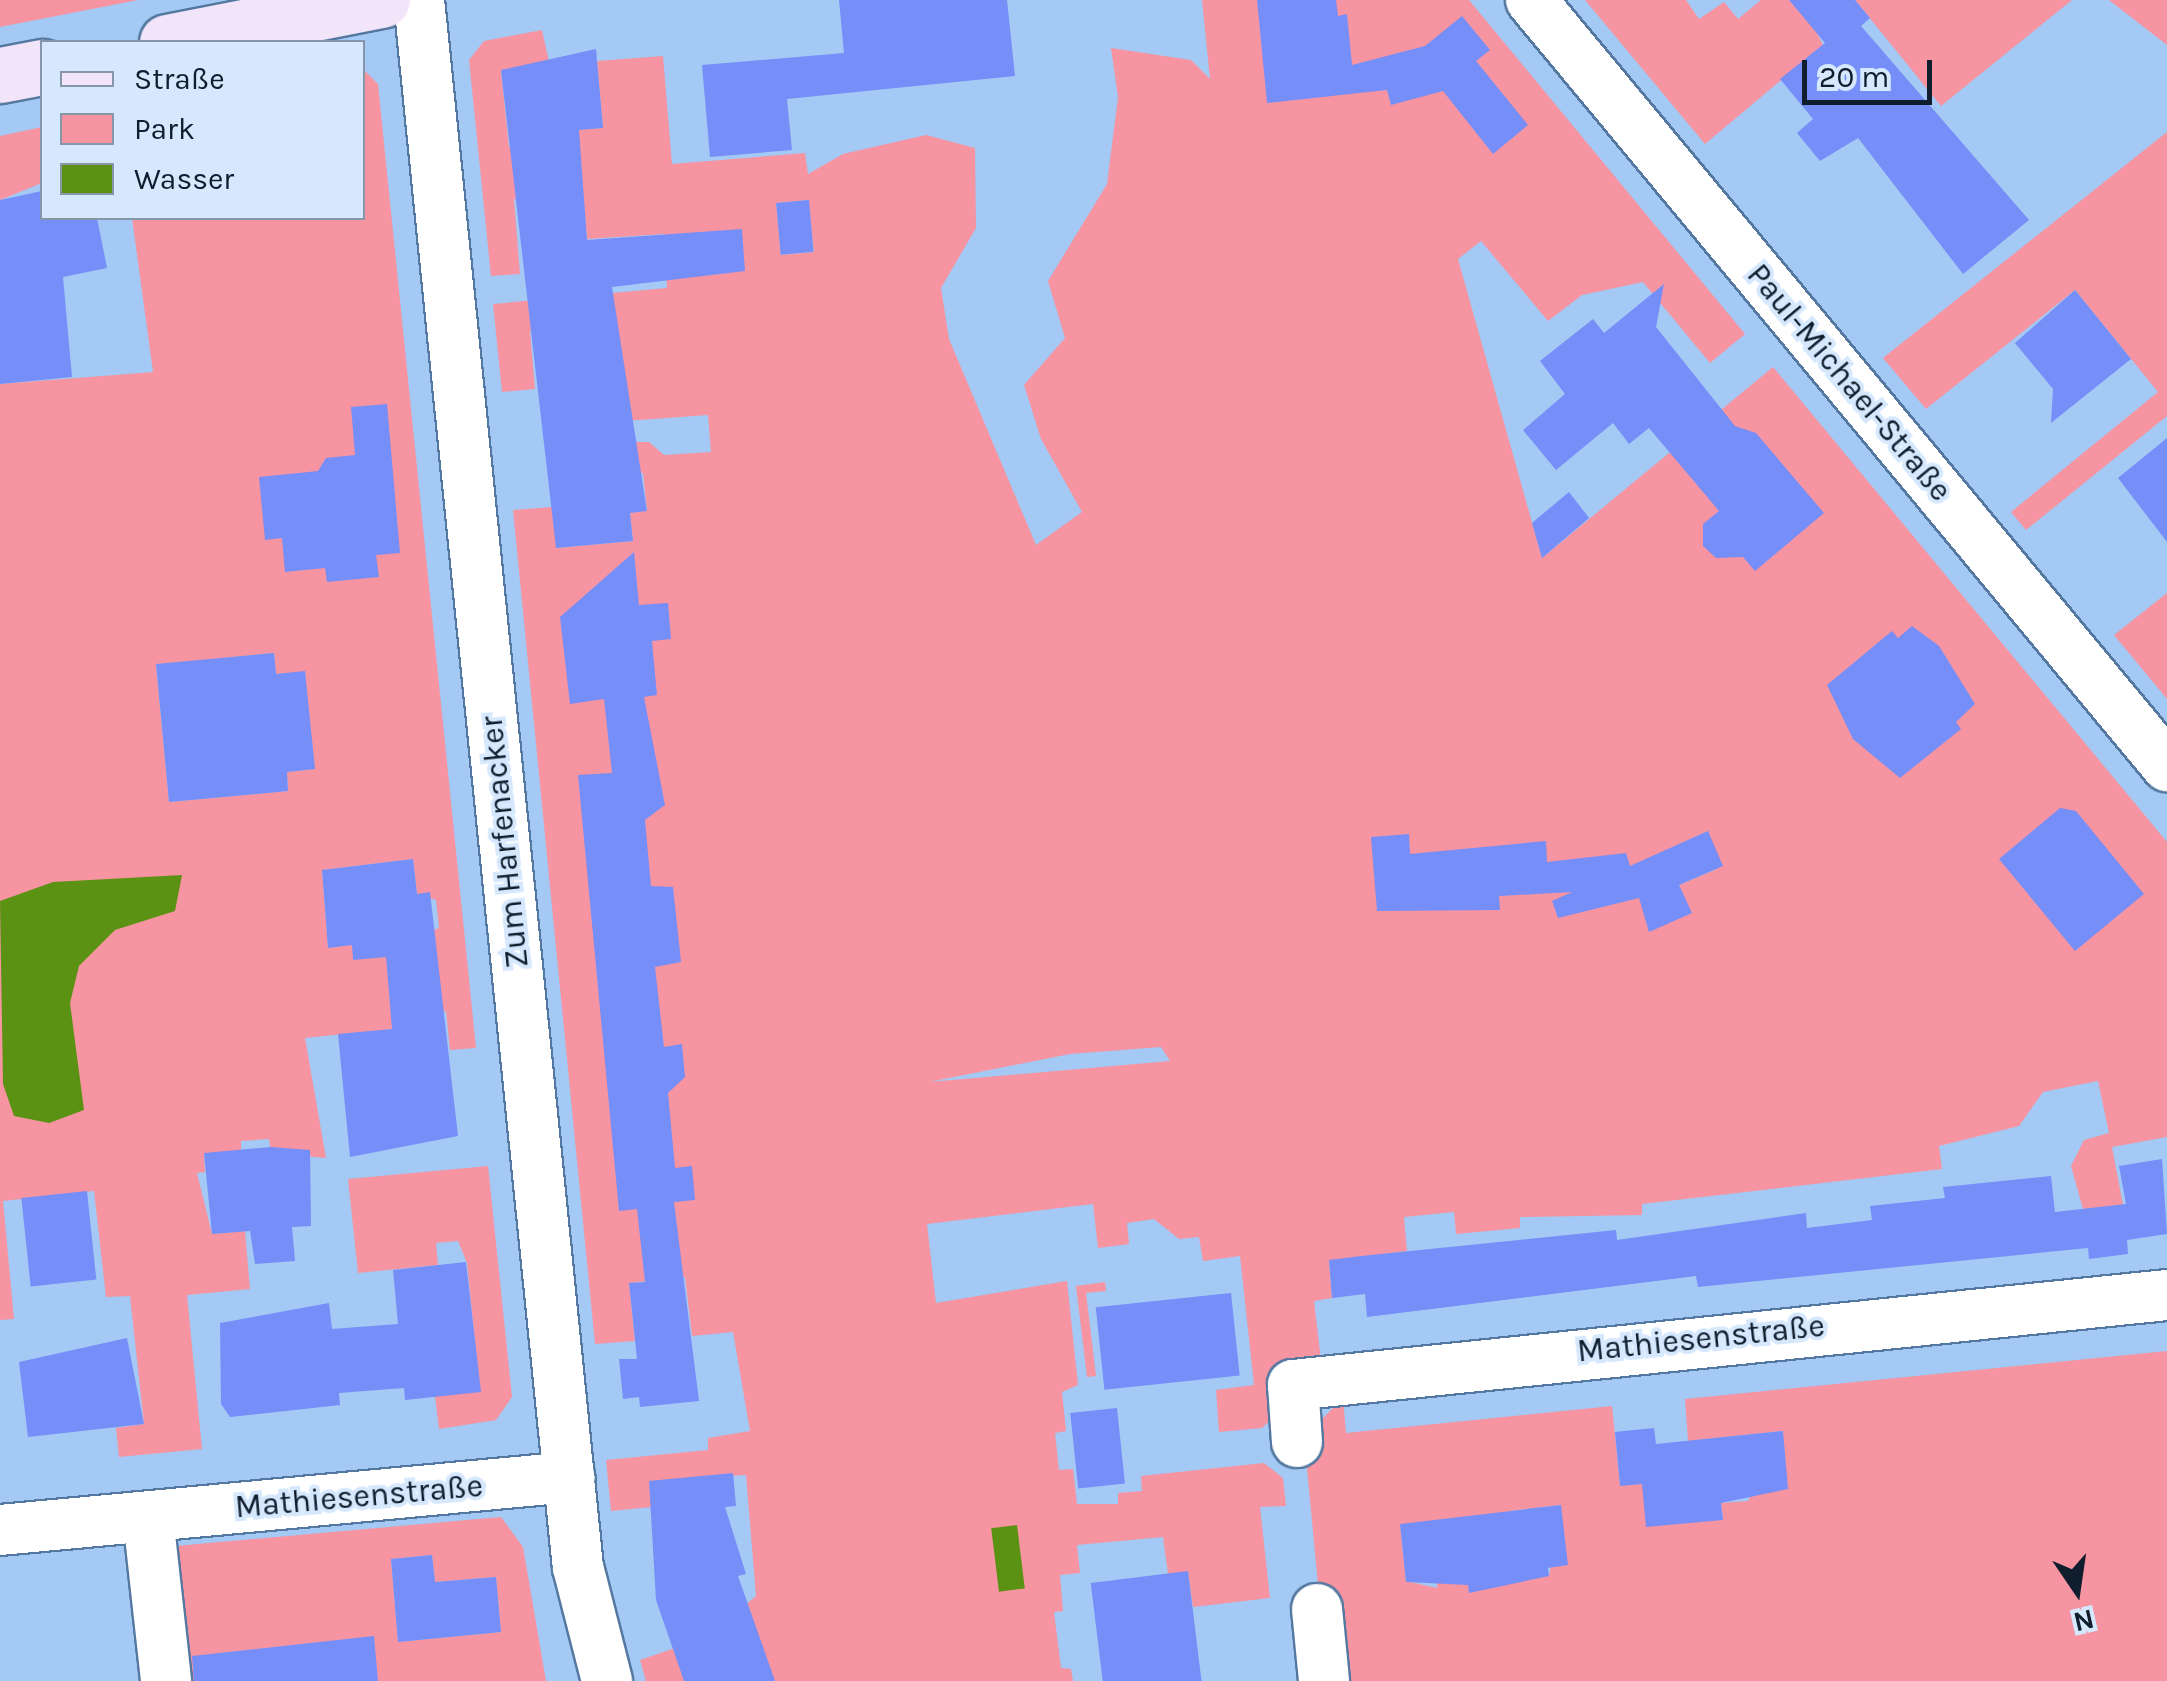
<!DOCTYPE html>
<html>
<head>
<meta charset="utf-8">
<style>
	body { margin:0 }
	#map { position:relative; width:2167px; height:1681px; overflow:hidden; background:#a3c9f4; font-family:Karla,sans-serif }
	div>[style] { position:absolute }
	.green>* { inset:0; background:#f694a1 }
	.water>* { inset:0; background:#5c9214; transform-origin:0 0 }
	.building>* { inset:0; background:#758ef8; transform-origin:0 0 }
	.roads { filter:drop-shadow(2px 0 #54789f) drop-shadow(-2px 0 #54789f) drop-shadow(0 2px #54789f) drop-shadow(0 -2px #54789f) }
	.minor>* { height:50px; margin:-25px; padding:0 25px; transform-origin:25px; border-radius:25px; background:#fff }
	.secondary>* { height:55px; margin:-27.5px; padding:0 27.5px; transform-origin:27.5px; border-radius:27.5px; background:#f2e5fa }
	span { translate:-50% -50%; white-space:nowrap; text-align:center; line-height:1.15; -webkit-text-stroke:8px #d5e8fe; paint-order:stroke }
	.street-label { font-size:32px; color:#0f1d2d }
	.legend { position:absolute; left:40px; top:40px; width:325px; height:180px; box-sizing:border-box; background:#d5e8fe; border:2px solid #8697aa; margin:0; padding:12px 18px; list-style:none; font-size:30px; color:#0f1d2d }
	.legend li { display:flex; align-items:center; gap:20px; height:50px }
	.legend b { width:50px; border:2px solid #8697aa }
	.north { position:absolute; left:2027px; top:1541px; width:100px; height:100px; -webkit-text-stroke:8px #d5e8fe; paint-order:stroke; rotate:167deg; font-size:28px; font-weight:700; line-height:40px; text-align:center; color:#0f1d2d }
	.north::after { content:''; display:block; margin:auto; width:35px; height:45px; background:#0f1d2d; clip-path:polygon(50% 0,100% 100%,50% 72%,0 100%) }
	.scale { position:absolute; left:1802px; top:60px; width:130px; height:45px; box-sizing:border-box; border:5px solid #0f1d2d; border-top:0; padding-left:12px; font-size:30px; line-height:35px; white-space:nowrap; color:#0f1d2d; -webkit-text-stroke:8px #d5e8fe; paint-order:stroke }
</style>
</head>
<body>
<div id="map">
	<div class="green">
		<i style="clip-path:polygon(0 0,138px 0,0 27px)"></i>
		<i style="clip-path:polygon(evenodd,1202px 0,1469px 0,1745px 334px,1710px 363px,1643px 282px,1582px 295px,1548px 321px,1481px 241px,1458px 259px,1542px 558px,1773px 367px,2167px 842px,2167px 1137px,2112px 1147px,2123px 1205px,2083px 1209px,2071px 1166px,2084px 1140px,2109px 1133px,2098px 1081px,2043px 1092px,2019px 1126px,1939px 1146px,1942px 1169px,1642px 1204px,1642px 1215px,1520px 1217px,1520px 1228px,1456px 1234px,1454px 1212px,1404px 1217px,1407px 1251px,1329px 1261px,1332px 1298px,1314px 1301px,1322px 1369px,1262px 1428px,1219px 1432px,1216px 1390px,1254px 1385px,1240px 1256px,1203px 1261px,1199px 1237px,1179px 1239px,1154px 1219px,1127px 1223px,1129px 1244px,1098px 1248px,1093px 1204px,927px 1224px,936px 1303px,1067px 1281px,1078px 1385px,1062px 1392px,1066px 1431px,1055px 1433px,1059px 1470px,1073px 1469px,1077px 1504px,1118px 1504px,1118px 1493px,1142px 1491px,1141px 1476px,1264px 1463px,1283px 1478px,1286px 1506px,1260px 1507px,1270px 1598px,1193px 1607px,1188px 1572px,1168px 1574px,1163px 1537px,1077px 1545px,1080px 1573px,1060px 1575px,1063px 1611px,1054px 1612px,1061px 1668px,1071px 1669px,1073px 1681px,646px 1681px,640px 1660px,707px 1637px,756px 1596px,746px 1475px,650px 1481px,652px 1507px,611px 1511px,606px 1460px,708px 1450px,708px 1438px,750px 1431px,733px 1332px,692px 1336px,685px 1277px,629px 1283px,635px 1341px,595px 1344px,513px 510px,552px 507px,557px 548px,633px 541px,630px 513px,647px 510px,643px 473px,627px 474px,627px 442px,649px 442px,664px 455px,711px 452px,708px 415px,625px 421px,615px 323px,530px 331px,535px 389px,502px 392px,493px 304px,667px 288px,664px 234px,587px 239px,583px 194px,514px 199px,520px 274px,491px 276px,469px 60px,484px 41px,542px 30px,550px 66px,501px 71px,509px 147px,569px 142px,569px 130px,603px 128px,597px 61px,663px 56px,672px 164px,805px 153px,808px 174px,843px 154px,926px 135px,975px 148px,976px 228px,941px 288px,949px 339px,1036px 545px,1082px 512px,1041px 439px,1024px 385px,1065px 338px,1048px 281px,1107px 184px,1118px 97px,1111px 48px,1191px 60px,1210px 79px,1202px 0,808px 200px,814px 252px,781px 255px,776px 203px,808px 200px,1202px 0,1708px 831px,1717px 869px,1679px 885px,1691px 913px,1654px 856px,1708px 831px,1202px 0,1161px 1047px,1170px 1061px,929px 1082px,1070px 1054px,1161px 1047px)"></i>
		<i style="clip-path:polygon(1585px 0,1686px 0,1699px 19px,1724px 2px,1738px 19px,1761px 0,1830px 0,1817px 33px,1823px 45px,1705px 144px)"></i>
		<i style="clip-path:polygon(1855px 0,2072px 0,1941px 106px)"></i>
		<i style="clip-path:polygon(2109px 0,2167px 0,2167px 45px)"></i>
		<i style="clip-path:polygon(evenodd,363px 69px,378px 84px,476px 1048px,450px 1050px,446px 1011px,392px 1029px,305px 1038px,326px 1158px,271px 1153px,269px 1139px,241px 1141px,241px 1150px,204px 1154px,205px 1172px,197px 1173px,212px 1234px,245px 1231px,250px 1289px,187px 1295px,202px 1449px,119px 1457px,116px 1428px,144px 1424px,130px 1296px,106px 1297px,94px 1191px,3px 1201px,14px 1319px,0 1320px,0 384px,153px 372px,132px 218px,362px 218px,363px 69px,274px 653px,276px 674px,305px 672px,314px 769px,287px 772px,288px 791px,169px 802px,156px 665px,274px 653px,363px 69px,413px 859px,417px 894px,436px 900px,439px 928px,354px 959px,352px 945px,328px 947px,322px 870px,413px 859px)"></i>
		<i style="clip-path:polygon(42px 127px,42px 183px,0 200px,0 136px)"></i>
		<i style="clip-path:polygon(2167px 132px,2167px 416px,2026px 530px,2011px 512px,2158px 392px,2075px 290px,1926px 409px,1883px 358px)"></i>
		<i style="clip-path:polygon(2167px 593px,2167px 699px,2114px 635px)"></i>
		<i style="clip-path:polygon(488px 1166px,512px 1397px,496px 1420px,439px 1429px,435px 1396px,480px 1391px,467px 1263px,458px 1241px,436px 1243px,438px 1265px,358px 1273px,348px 1179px)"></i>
		<i style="clip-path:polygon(1105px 1282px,1106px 1291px,1086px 1293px,1096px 1376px,1087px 1377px,1076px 1286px)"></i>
		<i style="clip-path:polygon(evenodd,2167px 1351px,2167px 1681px,1342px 1681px,1319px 1595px,1304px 1437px,1343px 1398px,1346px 1433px,1612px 1406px,1620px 1485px,1642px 1484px,1723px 1519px,1721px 1503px,1748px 1501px,1782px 1431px,1688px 1441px,1685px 1399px,2167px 1351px,1561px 1505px,1549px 1576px,1517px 1571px,1510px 1511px,1561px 1505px,2167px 1351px,1400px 1524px,1437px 1579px,1437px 1588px,1406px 1581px,1400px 1524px)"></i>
		<i style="clip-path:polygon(evenodd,501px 1517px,523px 1547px,546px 1681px,345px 1681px,333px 1641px,220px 1653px,223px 1681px,179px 1681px,164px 1547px,501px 1517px,432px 1555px,435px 1582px,496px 1577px,501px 1632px,398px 1642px,391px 1559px,432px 1555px)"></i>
	</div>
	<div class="water">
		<i style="clip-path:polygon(182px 875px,175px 911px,115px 930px,79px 966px,70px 1003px,84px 1110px,49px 1123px,14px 1116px,3px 1084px,0 901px,53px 882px)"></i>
		<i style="left:1017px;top:1525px;width:64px;height:26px;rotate:83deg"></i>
	</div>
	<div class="building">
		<i style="clip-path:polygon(839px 0,1007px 0,1015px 76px,787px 99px,792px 150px,710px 157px,702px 65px,844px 53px)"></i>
		<i style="clip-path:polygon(1257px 0,1336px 0,1338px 16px,1347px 14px,1352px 65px,1425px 46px,1462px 16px,1490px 50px,1476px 61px,1528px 125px,1493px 154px,1443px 91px,1391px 105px,1387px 90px,1267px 103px)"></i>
		<i style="clip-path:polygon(1789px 0,1855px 0,1870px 18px,1861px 26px,2029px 220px,1963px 274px,1858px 138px,1820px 161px,1797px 133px,1813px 119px,1780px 79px,1825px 43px)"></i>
		<i style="clip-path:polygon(596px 49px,603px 128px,579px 130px,587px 240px,742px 229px,745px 271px,612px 287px,647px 511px,630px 513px,633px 541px,556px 548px,501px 70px)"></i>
		<i style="clip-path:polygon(42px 191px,42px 218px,97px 218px,107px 268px,63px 277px,72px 377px,0 384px,0 200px)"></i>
		<i style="left:809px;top:200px;width:52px;height:33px;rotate:85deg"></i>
		<i style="clip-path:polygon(1664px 284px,1656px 327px,1735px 426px,1756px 433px,1824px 513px,1755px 571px,1743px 557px,1716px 558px,1703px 546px,1703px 524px,1719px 511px,1649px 428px,1629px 444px,1613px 423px,1556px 470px,1523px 430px,1565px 394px,1540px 361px,1593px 319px,1604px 333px)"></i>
		<i style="clip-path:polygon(2075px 290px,2131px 359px,2051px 423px,2053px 389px,2015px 343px)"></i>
		<i style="clip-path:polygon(387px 404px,400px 553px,376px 555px,379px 577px,327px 582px,325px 568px,285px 572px,282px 538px,265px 540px,259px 477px,318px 471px,326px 458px,355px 455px,351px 407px)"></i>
		<i style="clip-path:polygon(2167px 438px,2167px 542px,2118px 478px)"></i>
		<i style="clip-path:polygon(1569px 492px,1589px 518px,1542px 558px,1532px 523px)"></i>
		<i style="clip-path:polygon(634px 552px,639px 605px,668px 603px,671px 639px,652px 641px,657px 695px,644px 697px,665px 805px,645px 820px,651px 886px,673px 887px,681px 962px,655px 967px,664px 1047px,682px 1044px,685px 1077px,668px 1093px,675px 1168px,692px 1166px,695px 1200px,674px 1202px,699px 1401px,640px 1407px,639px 1397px,623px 1399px,619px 1359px,637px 1359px,629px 1283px,645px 1282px,637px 1209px,619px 1211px,578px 775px,612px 773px,604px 699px,570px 704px,560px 617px)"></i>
		<i style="clip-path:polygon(1912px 626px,1939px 646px,1975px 704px,1956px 722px,1961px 729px,1900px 778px,1853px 739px,1827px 685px,1892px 631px,1898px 638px)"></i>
		<i style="clip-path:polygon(274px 653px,276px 674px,305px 671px,315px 769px,287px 772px,288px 791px,169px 802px,156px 664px)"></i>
		<i style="clip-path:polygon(2060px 808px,2076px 811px,2144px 894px,2075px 951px,1999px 859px)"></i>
		<i style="clip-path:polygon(1708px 831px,1723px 866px,1679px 885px,1692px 913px,1649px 932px,1639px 898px,1558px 918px,1552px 901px,1572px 892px,1499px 896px,1500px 910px,1377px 911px,1371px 837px,1409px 834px,1410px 854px,1546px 841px,1547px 862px,1626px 853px,1630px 866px)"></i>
		<i style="clip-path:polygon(413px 859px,417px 894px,430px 892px,458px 1136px,350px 1157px,338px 1034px,392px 1029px,386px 957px,353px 960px,352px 945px,328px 948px,322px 870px)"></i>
		<i style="clip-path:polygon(271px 1147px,310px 1150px,311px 1226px,292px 1227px,295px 1261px,255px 1264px,250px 1231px,212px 1234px,204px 1153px)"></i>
		<i style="clip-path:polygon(2162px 1159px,2167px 1234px,2127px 1240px,2128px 1254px,2089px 1259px,2088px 1248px,1698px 1287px,1696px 1276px,1367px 1317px,1365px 1294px,1332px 1298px,1329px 1260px,1361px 1256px,1616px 1230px,1617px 1240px,1806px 1213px,1807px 1228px,1872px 1220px,1870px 1206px,1945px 1198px,1943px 1187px,2051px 1176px,2055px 1212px,2126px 1204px,2119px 1166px)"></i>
		<i style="left:87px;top:1191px;width:89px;height:66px;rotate:84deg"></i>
		<i style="clip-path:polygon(466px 1262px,481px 1392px,405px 1400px,404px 1388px,339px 1393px,340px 1405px,230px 1417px,221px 1404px,220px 1323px,329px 1303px,332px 1329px,398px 1324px,393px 1270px)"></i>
		<i style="left:1231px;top:1293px;width:83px;height:136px;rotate:84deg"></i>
		<i style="clip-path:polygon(127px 1338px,144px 1424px,28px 1437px,19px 1362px)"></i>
		<i style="left:1117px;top:1408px;width:76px;height:47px;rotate:84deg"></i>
		<i style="clip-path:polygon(1654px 1428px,1656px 1444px,1783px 1431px,1788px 1489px,1721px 1503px,1723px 1520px,1646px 1527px,1642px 1484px,1620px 1486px,1615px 1432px)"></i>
		<i style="clip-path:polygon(733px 1473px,736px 1506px,725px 1507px,746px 1574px,738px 1576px,775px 1681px,684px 1681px,656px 1600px,649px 1481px)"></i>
		<i style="clip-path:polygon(1561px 1505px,1568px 1565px,1548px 1568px,1549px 1576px,1469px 1593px,1468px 1585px,1406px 1582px,1400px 1524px)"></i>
		<i style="clip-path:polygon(432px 1555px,435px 1582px,496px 1577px,501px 1632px,398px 1642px,391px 1559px)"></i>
		<i style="left:1188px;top:1571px;width:111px;height:98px;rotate:83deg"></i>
		<i style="clip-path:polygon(374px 1636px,378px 1681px,194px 1681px,192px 1656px)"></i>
	</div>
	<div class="roads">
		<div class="minor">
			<i style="left:419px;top:0;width:1575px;rotate:84.21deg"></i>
			<i style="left:578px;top:1567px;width:118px;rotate:75.7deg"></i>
			<i style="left:1531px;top:0;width:996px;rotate:50.3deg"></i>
			<i style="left:1297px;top:1442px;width:57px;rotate:-94deg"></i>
			<i style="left:1293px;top:1385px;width:879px;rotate:-5.88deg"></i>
			<i style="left:148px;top:1517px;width:165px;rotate:83.7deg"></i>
			<i style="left:0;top:1530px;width:572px;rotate:-5.31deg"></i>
			<i style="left:1317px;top:1609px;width:72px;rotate:84.4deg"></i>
		</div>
		<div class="secondary">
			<i style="left:167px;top:42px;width:219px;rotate:-11.1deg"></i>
			<i style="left:0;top:75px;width:43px;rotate:-10.8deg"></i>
		</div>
	</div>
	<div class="street-label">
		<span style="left:1849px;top:383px;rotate:50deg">Paul-Michael-Straße</span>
		<span style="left:505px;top:842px;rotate:-96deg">Zum Harfenacker</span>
		<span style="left:1701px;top:1339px;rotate:-6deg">Mathiesenstraße</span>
		<span style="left:359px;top:1497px;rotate:-5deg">Mathiesenstraße</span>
	</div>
	<ul class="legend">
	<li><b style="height:12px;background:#f2e5fa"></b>Straße</li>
	<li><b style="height:28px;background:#f694a1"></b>Park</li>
	<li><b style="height:28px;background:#5c9214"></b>Wasser</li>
	</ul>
	<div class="north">N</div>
	<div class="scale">20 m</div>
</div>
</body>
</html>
